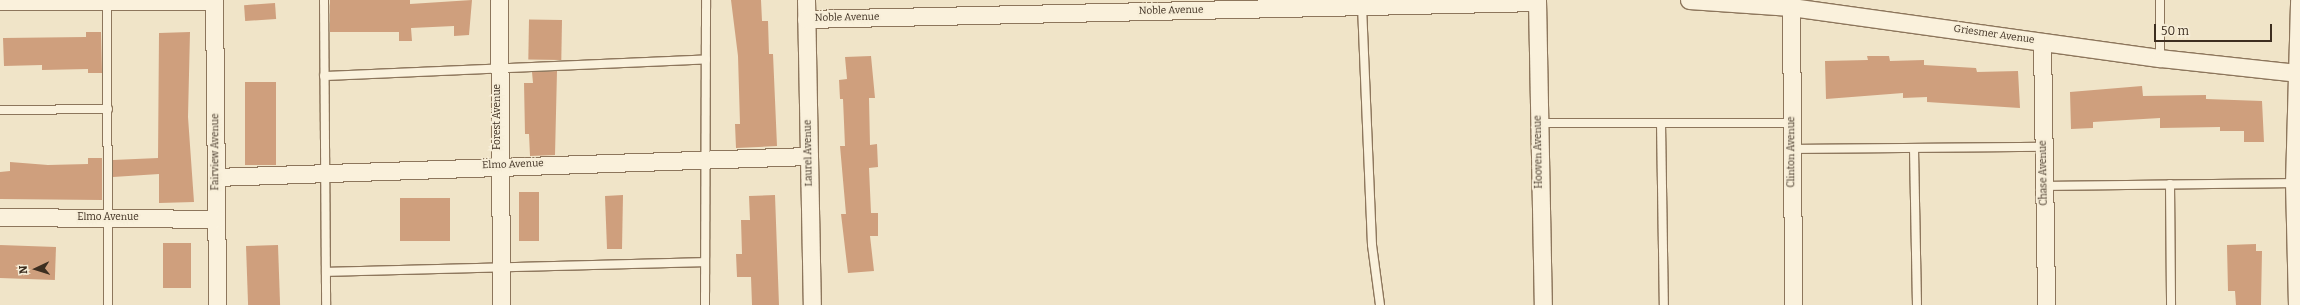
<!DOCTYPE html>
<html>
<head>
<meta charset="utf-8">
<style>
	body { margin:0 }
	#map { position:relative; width:2300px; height:305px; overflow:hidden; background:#f0e4c8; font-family:Bitter,serif }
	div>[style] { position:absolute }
	.building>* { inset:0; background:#cf9f7d; transform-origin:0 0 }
	.roads { filter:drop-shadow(1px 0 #8d765c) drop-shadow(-1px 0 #8d765c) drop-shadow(0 1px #8d765c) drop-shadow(0 -1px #8d765c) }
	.lane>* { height:8px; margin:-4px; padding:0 4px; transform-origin:4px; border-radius:4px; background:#faf1dc }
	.street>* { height:17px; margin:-8.5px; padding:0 8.5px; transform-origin:8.5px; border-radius:8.5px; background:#faf1dc }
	span { translate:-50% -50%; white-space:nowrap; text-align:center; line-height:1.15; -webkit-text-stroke:3.5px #f7eed8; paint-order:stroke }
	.street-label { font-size:10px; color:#3d2e20 }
	.north { position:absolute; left:16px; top:249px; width:40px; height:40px; -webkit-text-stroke:3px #f7eed8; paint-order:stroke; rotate:266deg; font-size:11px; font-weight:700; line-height:16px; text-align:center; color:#3d2e20 }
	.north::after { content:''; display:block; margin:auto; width:14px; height:18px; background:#3d2e20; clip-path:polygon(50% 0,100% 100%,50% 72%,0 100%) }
	.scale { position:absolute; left:2154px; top:24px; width:118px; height:18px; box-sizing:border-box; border:2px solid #3d2e20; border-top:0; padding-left:5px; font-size:12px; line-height:14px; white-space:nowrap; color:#3d2e20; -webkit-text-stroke:3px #f7eed8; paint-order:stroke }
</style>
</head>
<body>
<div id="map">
	<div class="building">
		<i style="clip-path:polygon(330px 0,410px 0,410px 4px,472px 0,469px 35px,454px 36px,454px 26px,411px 28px,412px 41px,399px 41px,399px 32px,330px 32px)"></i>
		<i style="clip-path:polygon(731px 0,761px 0,762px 21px,768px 21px,769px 54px,773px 54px,777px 146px,736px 148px,735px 124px,740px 124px,738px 56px)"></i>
		<i style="left:275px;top:3px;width:16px;height:31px;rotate:86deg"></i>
		<i style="left:562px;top:20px;width:40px;height:33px;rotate:91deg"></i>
		<i style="clip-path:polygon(86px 32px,101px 32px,102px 73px,88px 73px,88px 69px,42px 70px,42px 65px,4px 66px,3px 38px,86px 37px)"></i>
		<i style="clip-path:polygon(190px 32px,188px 117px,194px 202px,159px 203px,159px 174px,113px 177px,113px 160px,158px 158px,159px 33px)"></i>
		<i style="clip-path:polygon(871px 56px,875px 98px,869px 98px,870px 145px,877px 144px,878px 167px,869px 168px,871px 213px,878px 213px,878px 236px,870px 236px,874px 271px,848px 273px,841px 214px,846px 214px,840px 146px,845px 146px,843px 99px,840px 99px,839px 80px,847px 79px,845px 57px)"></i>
		<i style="clip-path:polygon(1867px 56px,1889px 56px,1890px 61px,1924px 60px,1924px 65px,1976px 68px,1977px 72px,2018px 71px,2020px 108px,1927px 102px,1927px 97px,1903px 98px,1903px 93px,1826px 99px,1825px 61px,1868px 60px)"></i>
		<i style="clip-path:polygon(557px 71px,555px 155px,530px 156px,529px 134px,525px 134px,524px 83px,533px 83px,532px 72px)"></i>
		<i style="left:276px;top:82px;width:83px;height:31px;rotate:90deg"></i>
		<i style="clip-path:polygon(2142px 86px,2143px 96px,2206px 95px,2206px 99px,2262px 101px,2264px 142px,2244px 142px,2244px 131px,2220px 131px,2220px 127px,2160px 128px,2160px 118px,2093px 122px,2093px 128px,2071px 129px,2070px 92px)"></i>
		<i style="clip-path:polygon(88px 158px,102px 158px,102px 200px,0 199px,0 172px,10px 171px,10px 162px,48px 165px,88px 164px)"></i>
		<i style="left:519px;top:192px;width:20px;height:49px"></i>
		<i style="clip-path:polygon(623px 195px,622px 249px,607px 249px,605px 196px)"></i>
		<i style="clip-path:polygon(775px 195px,779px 305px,752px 305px,751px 277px,737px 277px,736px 254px,742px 254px,741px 220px,750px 220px,749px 196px)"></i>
		<i style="left:450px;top:198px;width:43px;height:50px;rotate:90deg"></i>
		<i style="left:191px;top:243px;width:45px;height:28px;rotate:90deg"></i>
		<i style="clip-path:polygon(2256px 244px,2256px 251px,2262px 251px,2261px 305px,2236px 305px,2235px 291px,2228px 291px,2227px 245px)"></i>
		<i style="left:278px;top:245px;width:60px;height:32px;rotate:88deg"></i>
		<i style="left:56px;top:247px;width:33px;height:56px;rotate:92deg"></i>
	</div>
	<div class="roads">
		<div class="lane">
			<i style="left:107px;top:0;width:305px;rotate:89.8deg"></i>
			<i style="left:324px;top:0;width:305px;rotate:89.6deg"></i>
			<i style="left:1362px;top:6px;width:239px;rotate:87.6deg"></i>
			<i style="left:1372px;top:245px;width:61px;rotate:82.4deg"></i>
			<i style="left:2160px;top:58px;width:58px;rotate:-90deg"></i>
			<i style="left:324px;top:76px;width:382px;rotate:-2.5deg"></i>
			<i style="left:0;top:110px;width:108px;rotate:-0.5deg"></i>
			<i style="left:1539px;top:123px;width:253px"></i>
			<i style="left:1661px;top:123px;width:182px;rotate:89.1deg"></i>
			<i style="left:1792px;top:149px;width:252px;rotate:-0.5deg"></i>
			<i style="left:1914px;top:149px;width:156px;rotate:88.9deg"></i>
			<i style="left:2170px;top:184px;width:121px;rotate:89.5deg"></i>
			<i style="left:2045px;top:186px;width:249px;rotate:-0.7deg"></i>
			<i style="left:326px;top:272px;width:379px;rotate:-1.5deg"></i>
			<i style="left:705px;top:305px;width:305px;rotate:-89.8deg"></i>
		</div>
		<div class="street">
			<i style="left:214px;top:0;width:305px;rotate:89.4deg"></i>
			<i style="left:499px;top:0;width:305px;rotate:89.6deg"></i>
			<i style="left:806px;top:0;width:305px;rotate:88.9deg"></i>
			<i style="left:1537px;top:0;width:305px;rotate:88.9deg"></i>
			<i style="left:1689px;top:0;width:102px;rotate:3.9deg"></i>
			<i style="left:1791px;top:7px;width:373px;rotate:7.9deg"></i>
			<i style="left:2160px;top:58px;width:139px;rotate:6.2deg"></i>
			<i style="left:1791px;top:0;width:305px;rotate:89.6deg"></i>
			<i style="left:0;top:1px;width:214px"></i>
			<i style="left:806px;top:19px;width:730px;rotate:-1.33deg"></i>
			<i style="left:2042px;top:42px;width:263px;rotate:89.1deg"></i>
			<i style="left:216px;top:177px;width:593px;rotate:-2.03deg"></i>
			<i style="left:0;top:217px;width:216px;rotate:0.5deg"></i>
			<i style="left:2297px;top:305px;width:122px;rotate:-91.4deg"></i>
			<i style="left:2294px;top:183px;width:183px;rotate:-88.4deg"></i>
		</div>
	</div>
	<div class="street-label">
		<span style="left:1171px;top:11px;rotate:-1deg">Noble Avenue</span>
		<span style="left:847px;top:18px;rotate:-1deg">Noble Avenue</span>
		<span style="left:1994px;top:35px;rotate:8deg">Griesmer Avenue</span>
		<span style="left:498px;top:117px;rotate:-90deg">Forest Avenue</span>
		<span style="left:216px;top:152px;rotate:-90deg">Fairview Avenue</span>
		<span style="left:1539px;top:152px;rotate:-91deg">Hooven Avenue</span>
		<span style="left:1792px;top:152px;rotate:-90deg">Clinton Avenue</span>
		<span style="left:809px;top:153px;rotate:-91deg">Laurel Avenue</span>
		<span style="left:513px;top:165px;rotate:-2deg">Elmo Avenue</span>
		<span style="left:2044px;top:173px;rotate:-91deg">Chase Avenue</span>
		<span style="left:108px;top:218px">Elmo Avenue</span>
	</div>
	<div class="north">N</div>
	<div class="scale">50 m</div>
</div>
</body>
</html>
